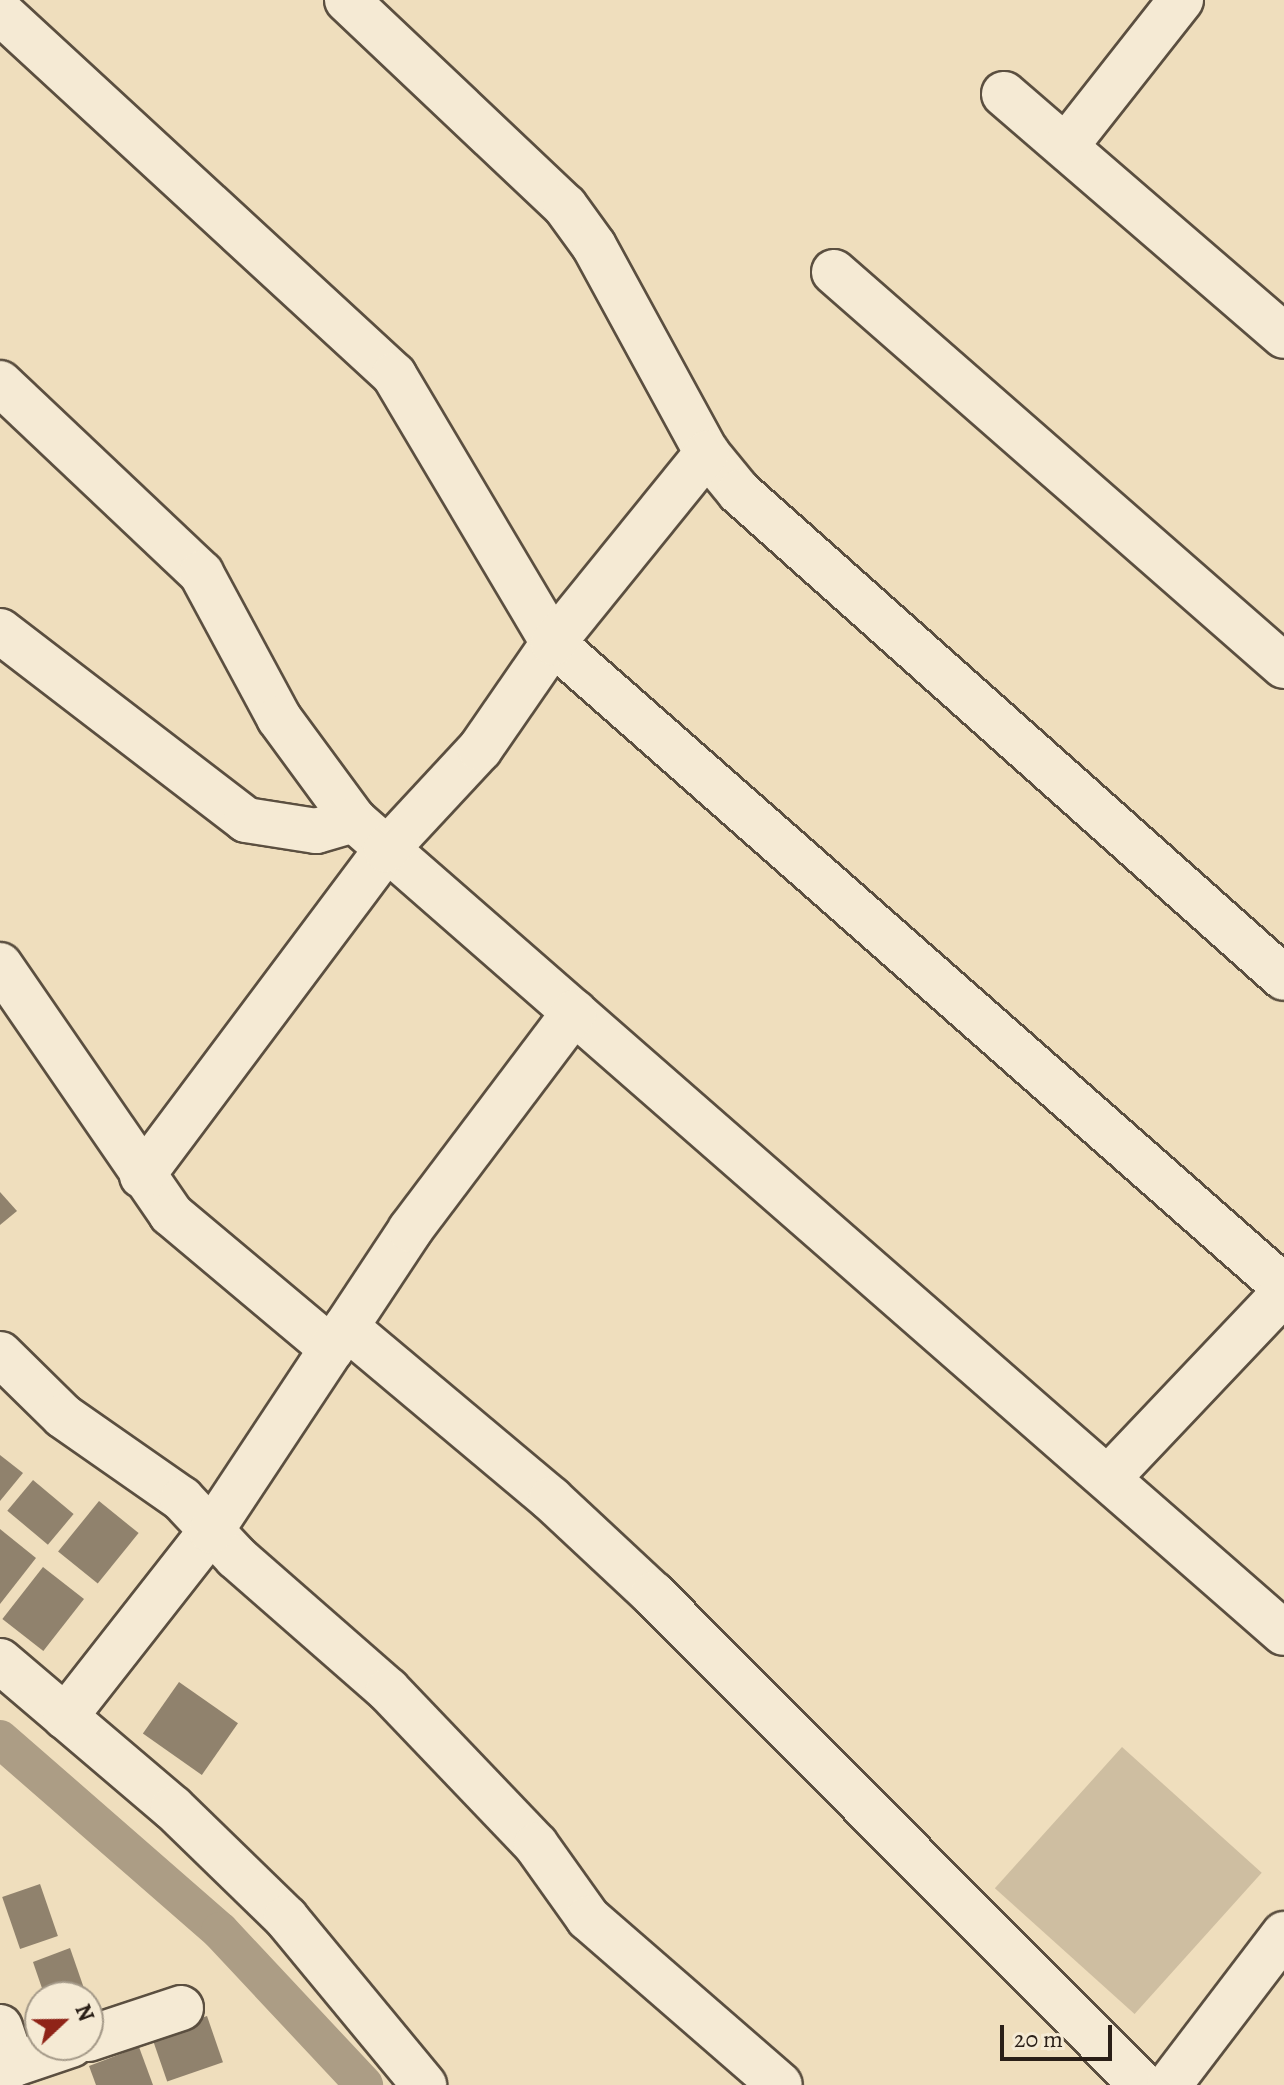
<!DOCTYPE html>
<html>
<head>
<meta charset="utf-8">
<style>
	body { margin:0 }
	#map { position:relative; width:1284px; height:2085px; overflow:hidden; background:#efdebd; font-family:Alegreya,serif }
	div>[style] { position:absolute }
	.green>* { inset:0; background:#cebea1; transform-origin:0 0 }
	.canal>* { height:38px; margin:-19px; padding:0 19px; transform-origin:19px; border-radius:19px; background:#ac9d85 }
	.building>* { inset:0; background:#90826d; transform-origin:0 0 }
	.roads { filter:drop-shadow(2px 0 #5b4f40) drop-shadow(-2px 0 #5b4f40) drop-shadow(0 2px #5b4f40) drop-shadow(0 -2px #5b4f40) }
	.minor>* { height:44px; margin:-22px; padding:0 22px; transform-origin:22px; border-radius:22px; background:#f5ead4 }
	span { translate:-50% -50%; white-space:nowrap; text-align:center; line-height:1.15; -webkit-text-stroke:6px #f5ead4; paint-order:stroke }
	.north { position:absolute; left:24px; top:1981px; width:80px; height:80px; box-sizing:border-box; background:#f5ead4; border:2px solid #a49988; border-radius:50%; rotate:68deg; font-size:22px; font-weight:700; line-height:32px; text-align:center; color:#2a1f17 }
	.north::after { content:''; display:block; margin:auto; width:28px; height:36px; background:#8f2418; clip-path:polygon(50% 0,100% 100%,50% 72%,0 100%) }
	.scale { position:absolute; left:1000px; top:2025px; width:112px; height:36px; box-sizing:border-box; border:4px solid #2a1f17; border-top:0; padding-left:10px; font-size:24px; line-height:28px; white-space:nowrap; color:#2a1f17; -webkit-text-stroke:6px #f5ead4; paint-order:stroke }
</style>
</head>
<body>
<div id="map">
	<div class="green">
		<i style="left:1122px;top:1747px;width:188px;height:190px;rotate:42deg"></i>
	</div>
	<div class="canal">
		<i style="left:0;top:1739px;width:292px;rotate:41.1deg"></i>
		<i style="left:220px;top:1931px;width:211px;rotate:46.9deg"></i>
	</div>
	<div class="building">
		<i style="clip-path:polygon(0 1192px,17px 1211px,0 1225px)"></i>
		<i style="clip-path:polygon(0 1455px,23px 1473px,0 1501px)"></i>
		<i style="left:33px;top:1480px;width:53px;height:40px;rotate:40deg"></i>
		<i style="left:99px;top:1501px;width:51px;height:65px;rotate:39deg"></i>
		<i style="clip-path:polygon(0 1529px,36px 1558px,0 1604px)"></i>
		<i style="left:43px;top:1567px;width:52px;height:66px;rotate:38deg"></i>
		<i style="left:179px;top:1682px;width:72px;height:63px;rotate:35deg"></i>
		<i style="left:40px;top:1884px;width:55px;height:40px;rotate:71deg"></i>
		<i style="clip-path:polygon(70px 1948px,87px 1997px,45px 1997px,33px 1962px)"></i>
		<i style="left:207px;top:2016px;width:49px;height:59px;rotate:71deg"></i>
		<i style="clip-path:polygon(139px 2047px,153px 2085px,96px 2085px,89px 2066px)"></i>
	</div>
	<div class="roads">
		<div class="minor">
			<i style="left:347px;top:0;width:300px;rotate:43.4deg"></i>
			<i style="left:565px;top:206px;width:49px;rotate:54.1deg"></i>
			<i style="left:594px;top:246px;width:236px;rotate:61.4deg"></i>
			<i style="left:707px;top:453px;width:50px;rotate:50.6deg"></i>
			<i style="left:739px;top:492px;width:730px;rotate:41.72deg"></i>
			<i style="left:0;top:12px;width:536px;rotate:42.65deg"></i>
			<i style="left:394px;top:375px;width:312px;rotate:59.3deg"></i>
			<i style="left:553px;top:643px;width:974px;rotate:41.38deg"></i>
			<i style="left:1004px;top:94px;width:370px;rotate:40.8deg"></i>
			<i style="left:1066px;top:146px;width:186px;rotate:-51.8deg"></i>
			<i style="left:834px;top:272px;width:598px;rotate:41.2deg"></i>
			<i style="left:0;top:383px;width:277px;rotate:43.4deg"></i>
			<i style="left:201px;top:573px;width:165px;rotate:61.7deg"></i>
			<i style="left:279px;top:718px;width:127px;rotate:53.7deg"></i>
			<i style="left:354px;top:820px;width:1235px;rotate:41.16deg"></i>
			<i style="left:0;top:631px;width:310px;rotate:37.5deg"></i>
			<i style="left:246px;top:820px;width:71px;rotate:8.9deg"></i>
			<i style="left:316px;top:831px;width:40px;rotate:-16deg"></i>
			<i style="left:0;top:965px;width:302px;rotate:55.5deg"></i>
			<i style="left:171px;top:1214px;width:210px;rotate:40deg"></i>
			<i style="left:142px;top:1176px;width:407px;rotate:-53.2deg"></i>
			<i style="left:386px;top:850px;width:138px;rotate:-47.1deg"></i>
			<i style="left:480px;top:749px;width:129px;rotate:-55.4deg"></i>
			<i style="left:553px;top:643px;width:245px;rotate:-51deg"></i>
			<i style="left:346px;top:1327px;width:268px;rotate:40deg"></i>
			<i style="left:551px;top:1499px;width:139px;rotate:43deg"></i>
			<i style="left:653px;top:1594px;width:693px;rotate:45.12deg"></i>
			<i style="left:0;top:1354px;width:88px;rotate:44.5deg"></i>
			<i style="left:63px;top:1416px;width:145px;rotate:34.9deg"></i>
			<i style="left:182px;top:1499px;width:79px;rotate:47deg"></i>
			<i style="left:236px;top:1557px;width:202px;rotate:41.2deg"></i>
			<i style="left:388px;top:1690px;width:214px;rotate:46.3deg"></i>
			<i style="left:536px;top:1845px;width:90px;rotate:54.5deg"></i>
			<i style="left:588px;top:1918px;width:254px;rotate:41deg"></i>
			<i style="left:1111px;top:1475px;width:251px;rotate:-46.5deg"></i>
			<i style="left:0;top:1661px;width:227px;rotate:40.4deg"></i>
			<i style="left:173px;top:1808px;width:158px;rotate:44.2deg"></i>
			<i style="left:286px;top:1918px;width:217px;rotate:50.4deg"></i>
			<i style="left:65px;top:1717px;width:236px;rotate:-51.9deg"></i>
			<i style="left:211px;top:1531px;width:361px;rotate:-56.5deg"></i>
			<i style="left:410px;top:1230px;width:273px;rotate:-53deg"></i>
			<i style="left:0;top:2027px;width:40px;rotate:71.1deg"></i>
			<i style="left:88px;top:2039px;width:98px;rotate:-18.4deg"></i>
			<i style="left:0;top:2069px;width:75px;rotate:-18.7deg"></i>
			<i style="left:1169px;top:2085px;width:190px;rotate:-52.7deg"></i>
		</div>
	</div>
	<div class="north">N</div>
	<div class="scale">20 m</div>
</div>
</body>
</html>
